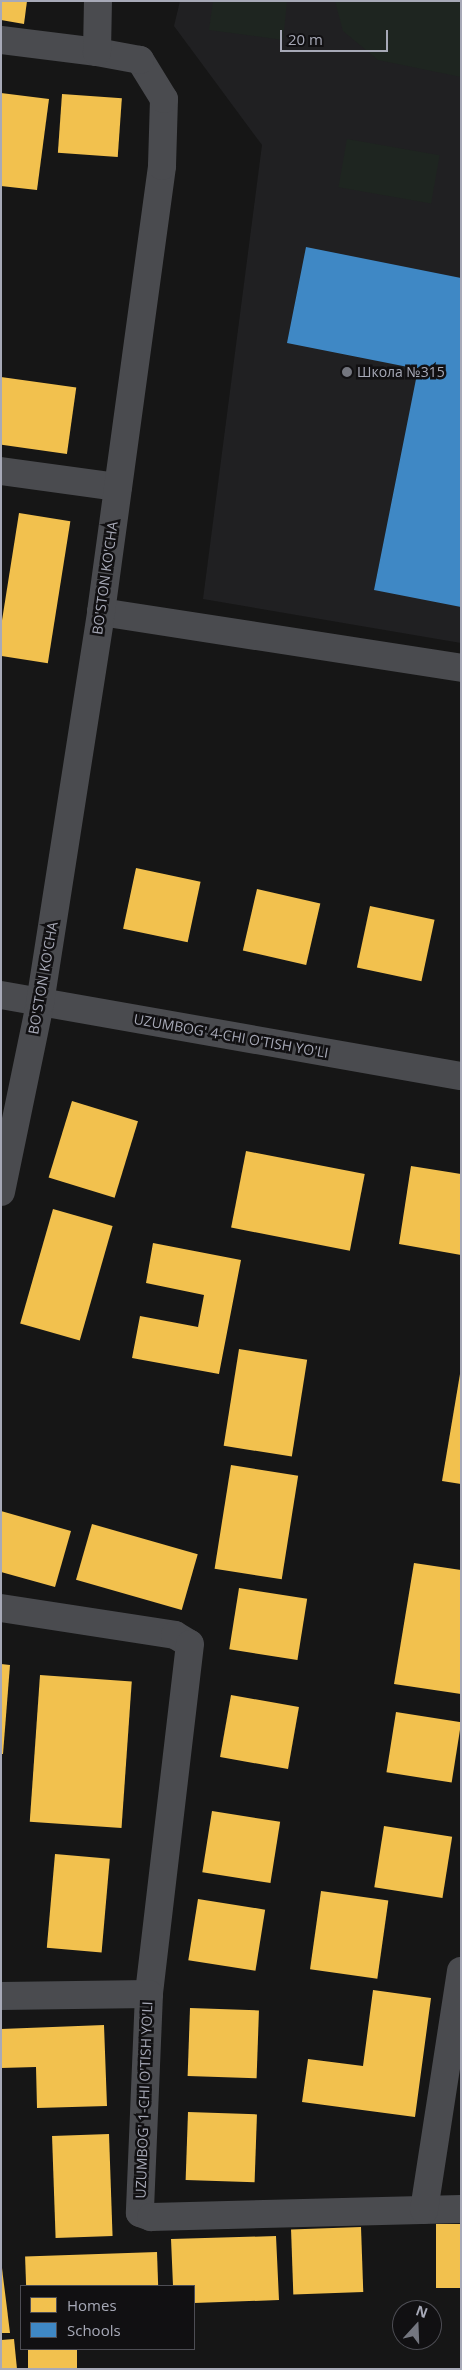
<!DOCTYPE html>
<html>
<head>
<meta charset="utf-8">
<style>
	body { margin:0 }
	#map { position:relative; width:462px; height:2370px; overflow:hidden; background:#161616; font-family:"Open Sans",sans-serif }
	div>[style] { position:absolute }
	.built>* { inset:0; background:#202022 }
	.green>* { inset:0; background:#1e2520; transform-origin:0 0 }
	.homes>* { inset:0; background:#f2c14e; transform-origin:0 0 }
	.schools>* { inset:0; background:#3f88c5 }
	.street>* { height:28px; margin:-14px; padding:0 14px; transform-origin:14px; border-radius:14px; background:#4a4b4f }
	.dots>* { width:14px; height:14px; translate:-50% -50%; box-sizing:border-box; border:2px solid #111012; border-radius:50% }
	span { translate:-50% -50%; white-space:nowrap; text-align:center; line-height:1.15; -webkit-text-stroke:5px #111012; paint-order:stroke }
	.poi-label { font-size:14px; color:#a7a9b7 }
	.left { translate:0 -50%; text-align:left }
	.street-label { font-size:14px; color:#a7a9b7 }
	.frame { position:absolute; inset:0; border:2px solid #a7a9b7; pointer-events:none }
	.legend { position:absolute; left:20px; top:2285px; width:175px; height:65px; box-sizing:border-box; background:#111012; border:1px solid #4d4d54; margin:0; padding:6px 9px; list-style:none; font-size:15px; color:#a7a9b7 }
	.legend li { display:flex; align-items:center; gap:10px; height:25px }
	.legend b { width:25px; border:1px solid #4d4d54 }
	.north { position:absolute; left:392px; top:2300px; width:50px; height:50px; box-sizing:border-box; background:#111012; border:1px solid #4d4d54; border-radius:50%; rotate:20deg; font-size:14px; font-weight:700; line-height:20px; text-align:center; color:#a7a9b7 }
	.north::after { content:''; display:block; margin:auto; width:18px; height:22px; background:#74767f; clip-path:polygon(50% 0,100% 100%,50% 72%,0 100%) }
	.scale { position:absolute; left:280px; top:30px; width:108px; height:22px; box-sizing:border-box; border:2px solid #a7a9b7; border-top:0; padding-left:6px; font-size:15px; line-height:18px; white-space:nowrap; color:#a7a9b7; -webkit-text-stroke:4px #111012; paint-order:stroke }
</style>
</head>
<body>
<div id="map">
	<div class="built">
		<i style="clip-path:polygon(180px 1px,461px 1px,461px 643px,203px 599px,262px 145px,174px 26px)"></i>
	</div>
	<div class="green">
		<i style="clip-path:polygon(213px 1px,287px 1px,283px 40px,209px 30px)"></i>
		<i style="clip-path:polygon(335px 1px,461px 1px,461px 77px,378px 60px,343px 31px)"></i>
		<i style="left:347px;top:139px;width:94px;height:49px;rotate:10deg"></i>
	</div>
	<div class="homes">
		<i style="clip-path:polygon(1px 1px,27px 1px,24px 24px,1px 20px)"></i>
		<i style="clip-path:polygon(1px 93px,49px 99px,37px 190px,1px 186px)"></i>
		<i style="left:62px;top:94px;width:60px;height:59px;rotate:4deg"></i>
		<i style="left:1px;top:377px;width:76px;height:67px;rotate:8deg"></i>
		<i style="left:19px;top:513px;width:52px;height:144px;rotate:9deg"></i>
		<i style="left:136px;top:868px;width:66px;height:62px;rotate:12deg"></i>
		<i style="left:257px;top:889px;width:65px;height:63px;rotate:13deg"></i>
		<i style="left:370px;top:906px;width:66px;height:63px;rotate:12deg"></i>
		<i style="left:72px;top:1101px;width:69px;height:80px;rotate:17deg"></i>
		<i style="left:246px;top:1151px;width:121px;height:78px;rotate:11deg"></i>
		<i style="clip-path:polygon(411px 1166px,461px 1174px,461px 1255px,399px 1244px)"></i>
		<i style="left:53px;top:1209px;width:62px;height:119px;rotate:16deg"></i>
		<i style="clip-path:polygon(153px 1243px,241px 1260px,219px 1374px,132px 1358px,140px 1316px,198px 1327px,204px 1295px,146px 1283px)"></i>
		<i style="left:239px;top:1349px;width:69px;height:98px;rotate:9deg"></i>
		<i style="clip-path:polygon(460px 1374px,461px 1374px,461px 1484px,442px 1481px)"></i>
		<i style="left:231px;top:1465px;width:68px;height:105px;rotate:9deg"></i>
		<i style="clip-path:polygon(1px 1511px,71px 1531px,55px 1587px,1px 1572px)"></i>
		<i style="left:92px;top:1524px;width:110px;height:58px;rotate:16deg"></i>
		<i style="clip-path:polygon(414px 1563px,461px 1570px,461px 1694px,394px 1684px)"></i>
		<i style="left:239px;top:1588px;width:69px;height:62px;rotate:9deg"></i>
		<i style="clip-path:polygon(1px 1664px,10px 1665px,3px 1754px,1px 1754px)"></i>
		<i style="left:40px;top:1675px;width:92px;height:147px;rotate:4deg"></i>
		<i style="left:231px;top:1695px;width:69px;height:63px;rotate:10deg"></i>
		<i style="left:396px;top:1712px;width:66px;height:61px;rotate:9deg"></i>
		<i style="left:212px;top:1811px;width:69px;height:62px;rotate:9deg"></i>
		<i style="left:384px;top:1826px;width:69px;height:62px;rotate:9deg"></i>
		<i style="left:55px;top:1854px;width:55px;height:94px;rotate:5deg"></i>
		<i style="left:321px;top:1891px;width:68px;height:79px;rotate:8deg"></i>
		<i style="left:198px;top:1899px;width:68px;height:62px;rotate:9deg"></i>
		<i style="clip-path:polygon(373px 1990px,431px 1998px,415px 2117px,302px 2102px,308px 2059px,363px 2066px)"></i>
		<i style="left:190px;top:2008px;width:69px;height:68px;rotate:2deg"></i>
		<i style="clip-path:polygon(104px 2025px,107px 2106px,37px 2108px,36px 2067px,1px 2068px,1px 2029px)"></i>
		<i style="left:188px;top:2112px;width:69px;height:68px;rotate:2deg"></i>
		<i style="left:109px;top:2134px;width:102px;height:57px;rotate:88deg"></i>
		<i style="left:461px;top:2224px;width:64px;height:25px;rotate:90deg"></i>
		<i style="left:361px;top:2227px;width:65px;height:70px;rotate:88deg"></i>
		<i style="clip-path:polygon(276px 2236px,279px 2300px,194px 2303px,194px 2286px,173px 2286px,171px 2239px)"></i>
		<i style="left:157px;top:2252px;width:34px;height:132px;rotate:88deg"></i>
		<i style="clip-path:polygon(1px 2260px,10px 2333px,1px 2333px)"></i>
		<i style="clip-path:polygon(14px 2339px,17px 2369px,1px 2369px,1px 2340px)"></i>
		<i style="left:28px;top:2349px;width:49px;height:20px"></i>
	</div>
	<div class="schools">
		<i style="clip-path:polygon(306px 247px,461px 278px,461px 607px,374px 590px,418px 369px,287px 343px)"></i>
	</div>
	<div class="street">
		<i style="left:1px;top:40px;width:97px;rotate:7.1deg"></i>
		<i style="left:1px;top:471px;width:118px;rotate:7.8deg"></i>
		<i style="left:101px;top:612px;width:364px;rotate:8.8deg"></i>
		<i style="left:1px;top:995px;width:467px;rotate:10deg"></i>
		<i style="left:1px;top:1192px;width:193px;rotate:-78.3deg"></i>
		<i style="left:40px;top:1003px;width:396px;rotate:-81.1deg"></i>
		<i style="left:101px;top:612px;width:450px;rotate:-82.2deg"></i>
		<i style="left:162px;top:166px;width:67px;rotate:-88.3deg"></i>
		<i style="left:164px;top:99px;width:46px;rotate:-121.6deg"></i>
		<i style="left:140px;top:60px;width:44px;rotate:-169.5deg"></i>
		<i style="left:97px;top:52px;width:51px;rotate:-88.9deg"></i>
		<i style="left:1px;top:1608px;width:176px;rotate:8.8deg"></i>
		<i style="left:175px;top:1635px;width:17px;rotate:31deg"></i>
		<i style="left:190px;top:1644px;width:352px;rotate:96.7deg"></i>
		<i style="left:149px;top:1994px;width:219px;rotate:92.4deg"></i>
		<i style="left:140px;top:2213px;width:12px;rotate:20deg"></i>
		<i style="left:151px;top:2217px;width:310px;rotate:-1.5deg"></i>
		<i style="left:1px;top:1996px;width:148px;rotate:-0.8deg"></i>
		<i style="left:424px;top:2210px;width:242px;rotate:-81.2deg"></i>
	</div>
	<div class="dots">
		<i style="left:347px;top:372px;background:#74767f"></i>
	</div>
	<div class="poi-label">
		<span class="left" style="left:357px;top:372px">Школа №315</span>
	</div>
	<div class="street-label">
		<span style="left:105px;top:578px;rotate:-82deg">BO'STON KO'CHA</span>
		<span style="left:43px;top:978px;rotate:-80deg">BO'STON KO'CHA</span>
		<span style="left:231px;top:1036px;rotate:10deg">UZUMBOG' 4-CHI O'TISH YO'LI</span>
		<span style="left:144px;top:2100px;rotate:-88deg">UZUMBOG' 1-CHI O'TISH YO'LI</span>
	</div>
	<div class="frame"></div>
	<ul class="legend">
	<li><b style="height:14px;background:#f2c14e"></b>Homes</li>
	<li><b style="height:14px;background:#3f88c5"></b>Schools</li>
	</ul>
	<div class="north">N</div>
	<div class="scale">20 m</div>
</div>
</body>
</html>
